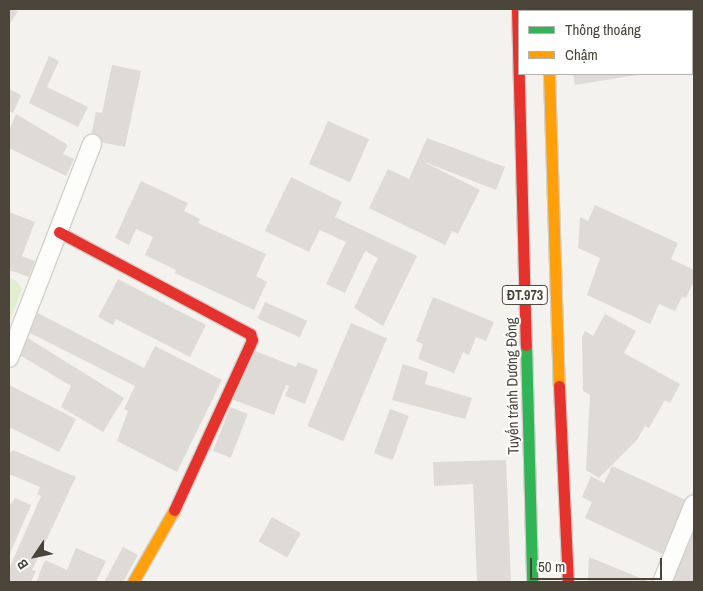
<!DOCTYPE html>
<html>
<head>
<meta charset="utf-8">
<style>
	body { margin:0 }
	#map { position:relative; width:703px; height:591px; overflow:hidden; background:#f4f2ee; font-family:"Archivo Narrow",sans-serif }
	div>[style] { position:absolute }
	.green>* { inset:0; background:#e1eecf }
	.building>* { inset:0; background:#dedbd6; transform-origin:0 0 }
	.roads { filter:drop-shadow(1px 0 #d2d0cb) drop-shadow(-1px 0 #d2d0cb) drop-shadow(0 1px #d2d0cb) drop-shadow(0 -1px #d2d0cb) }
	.street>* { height:18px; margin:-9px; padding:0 9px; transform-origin:9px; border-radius:9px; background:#fdfdfc }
	.fast>* { height:11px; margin:-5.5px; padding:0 5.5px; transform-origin:5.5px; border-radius:5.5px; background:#30b455 }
	.slow>* { height:11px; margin:-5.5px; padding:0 5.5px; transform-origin:5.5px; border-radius:5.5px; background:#ff9f0a }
	.jam>* { height:11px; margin:-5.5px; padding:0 5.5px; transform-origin:5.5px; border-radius:5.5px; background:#e5322d }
	span { translate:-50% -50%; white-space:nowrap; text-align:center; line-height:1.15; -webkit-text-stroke:4px #fff; paint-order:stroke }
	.shield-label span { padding:1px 4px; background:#fff; border:1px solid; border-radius:4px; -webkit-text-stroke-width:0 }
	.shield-label { font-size:14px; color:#4b4439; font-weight:700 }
	.street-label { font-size:15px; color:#4b4439 }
	.frame { position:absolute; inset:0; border:10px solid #4b4439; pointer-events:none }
	.legend { position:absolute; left:518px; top:10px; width:175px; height:65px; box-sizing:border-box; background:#fff; border:1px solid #b7b4b0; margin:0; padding:6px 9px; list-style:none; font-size:15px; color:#4b4439 }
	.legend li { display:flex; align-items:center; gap:10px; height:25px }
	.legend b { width:25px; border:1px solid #b7b4b0 }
	.north { position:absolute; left:10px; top:531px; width:50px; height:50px; -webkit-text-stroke:4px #fff; paint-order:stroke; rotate:236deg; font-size:14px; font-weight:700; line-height:20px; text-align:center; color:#4b4439 }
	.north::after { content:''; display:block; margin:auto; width:18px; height:22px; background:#4b4439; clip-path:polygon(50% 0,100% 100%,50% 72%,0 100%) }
	.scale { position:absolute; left:530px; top:558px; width:132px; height:22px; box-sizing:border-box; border:2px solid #4b4439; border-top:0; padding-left:6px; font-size:15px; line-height:18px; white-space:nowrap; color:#4b4439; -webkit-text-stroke:4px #fff; paint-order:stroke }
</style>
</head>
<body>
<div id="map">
	<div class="green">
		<i style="clip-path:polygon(9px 277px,17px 281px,22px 289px,9px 324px)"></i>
	</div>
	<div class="building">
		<i style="clip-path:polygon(9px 9px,18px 11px,9px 25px)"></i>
		<i style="left:694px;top:28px;width:19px;height:2px;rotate:90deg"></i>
		<i style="clip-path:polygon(49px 56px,59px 61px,47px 87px,88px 107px,78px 127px,29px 103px)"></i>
		<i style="clip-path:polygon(112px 65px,141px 71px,125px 147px,90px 140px,96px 112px,102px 113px)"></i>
		<i style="clip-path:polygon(573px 74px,637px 74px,637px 75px,575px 85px)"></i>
		<i style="clip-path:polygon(9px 89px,21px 95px,13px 113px,9px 111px)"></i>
		<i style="clip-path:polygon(16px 114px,68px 145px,63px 154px,74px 159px,66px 176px,9px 148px,9px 130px)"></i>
		<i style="left:328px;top:121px;width:45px;height:47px;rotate:24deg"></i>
		<i style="clip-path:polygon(427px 138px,505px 167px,496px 190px,422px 161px,480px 190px,458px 234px,452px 231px,445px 245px,369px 208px,388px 169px,409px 179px)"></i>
		<i style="clip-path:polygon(291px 177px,342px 202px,335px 217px,417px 256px,383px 326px,354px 308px,378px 258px,365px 251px,345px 293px,326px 284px,346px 242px,320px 230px,309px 252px,265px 231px)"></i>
		<i style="clip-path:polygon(141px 181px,188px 203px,184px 211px,200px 219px,198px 223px,266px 254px,256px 276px,267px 282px,254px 310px,175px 273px,176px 270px,145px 255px,153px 237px,136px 229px,129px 245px,115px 238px)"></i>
		<i style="clip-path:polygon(595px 205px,678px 243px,671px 259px,694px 270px,694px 281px,686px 298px,682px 297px,675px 311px,659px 304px,650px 324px,587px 295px,600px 258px,578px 248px,580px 217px,588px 221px)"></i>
		<i style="clip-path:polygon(9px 212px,35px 222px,22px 256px,35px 261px,29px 277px,9px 270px)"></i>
		<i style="clip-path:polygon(118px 279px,206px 325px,190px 357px,116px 319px,113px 325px,98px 317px)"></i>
		<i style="clip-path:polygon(433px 297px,494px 322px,486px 341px,476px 337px,469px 355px,463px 352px,454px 373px,418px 359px,423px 344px,416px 341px)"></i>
		<i style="left:265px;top:302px;width:46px;height:18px;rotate:24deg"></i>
		<i style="clip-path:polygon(32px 310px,144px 368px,155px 346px,222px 380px,177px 472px,117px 441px,128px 411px,124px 409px,135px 386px,22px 329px)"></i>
		<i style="clip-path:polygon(605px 314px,636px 331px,624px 353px,680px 384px,670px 403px,665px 400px,649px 428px,645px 426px,637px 440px,599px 478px,586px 470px,590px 395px,583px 391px,582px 337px,585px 331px,593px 336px)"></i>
		<i style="left:351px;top:323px;width:39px;height:112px;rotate:23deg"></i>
		<i style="clip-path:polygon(23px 335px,124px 398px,103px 432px,61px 407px,71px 386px,13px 351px)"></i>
		<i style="clip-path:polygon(250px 349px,296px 367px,298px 362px,318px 370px,305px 404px,285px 396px,289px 386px,286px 385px,274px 415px,231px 399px)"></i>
		<i style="clip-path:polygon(403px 364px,428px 372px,425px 384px,472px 398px,465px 419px,392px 400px)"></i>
		<i style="clip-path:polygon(9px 385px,76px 419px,59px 452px,9px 427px)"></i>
		<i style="left:230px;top:407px;width:19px;height:47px;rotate:21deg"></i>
		<i style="left:390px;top:409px;width:20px;height:47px;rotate:20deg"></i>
		<i style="clip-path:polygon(13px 450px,76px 477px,32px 570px,36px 571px,31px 582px,9px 582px,9px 569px,41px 496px,37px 494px,40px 487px,9px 474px,9px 454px)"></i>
		<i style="clip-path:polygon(506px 460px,511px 582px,477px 582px,473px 484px,434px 486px,433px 462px)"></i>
		<i style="clip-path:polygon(612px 466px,686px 500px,662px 554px,585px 518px,592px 502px,582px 497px,591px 476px,604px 483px)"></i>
		<i style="clip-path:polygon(15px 498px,31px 505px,9px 556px,9px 506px)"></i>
		<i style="left:272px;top:517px;width:33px;height:28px;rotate:29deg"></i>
		<i style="clip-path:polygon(694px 524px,694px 582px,668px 582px)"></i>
		<i style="clip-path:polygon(123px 547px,138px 555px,123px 582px,104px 582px)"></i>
		<i style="clip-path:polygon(76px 548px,106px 561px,96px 582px,36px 582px,45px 560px,67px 570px)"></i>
		<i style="clip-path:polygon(589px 557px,650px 582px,588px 582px)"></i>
	</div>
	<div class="roads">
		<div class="street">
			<i style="left:9px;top:358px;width:230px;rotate:-68.8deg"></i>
			<i style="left:662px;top:582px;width:84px;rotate:-67.7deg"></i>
		</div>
		<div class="fast">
			<i style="left:526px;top:345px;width:237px;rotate:88.5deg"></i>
		</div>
		<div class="slow">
			<i style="left:548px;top:9px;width:2px;rotate:90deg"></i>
			<i style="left:549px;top:74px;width:312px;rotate:88.2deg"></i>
			<i style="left:133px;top:582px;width:83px;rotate:-60.3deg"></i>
		</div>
		<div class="jam">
			<i style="left:517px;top:9px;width:336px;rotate:88.5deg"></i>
			<i style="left:59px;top:232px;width:217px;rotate:28.1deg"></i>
			<i style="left:250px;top:334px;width:6px;rotate:72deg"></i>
			<i style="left:252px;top:340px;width:187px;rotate:114.6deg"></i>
			<i style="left:559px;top:386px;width:196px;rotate:87.4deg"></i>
		</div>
	</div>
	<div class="shield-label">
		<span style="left:525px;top:295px">ĐT.973</span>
	</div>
	<div class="street-label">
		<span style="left:512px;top:386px;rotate:-91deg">Tuyến tránh Dương Đông</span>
	</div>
	<div class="frame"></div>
	<ul class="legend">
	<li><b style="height:6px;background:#30b455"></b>Thông thoáng</li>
	<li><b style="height:6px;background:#ff9f0a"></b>Chậm</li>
	</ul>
	<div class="north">B</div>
	<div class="scale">50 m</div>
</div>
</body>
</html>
